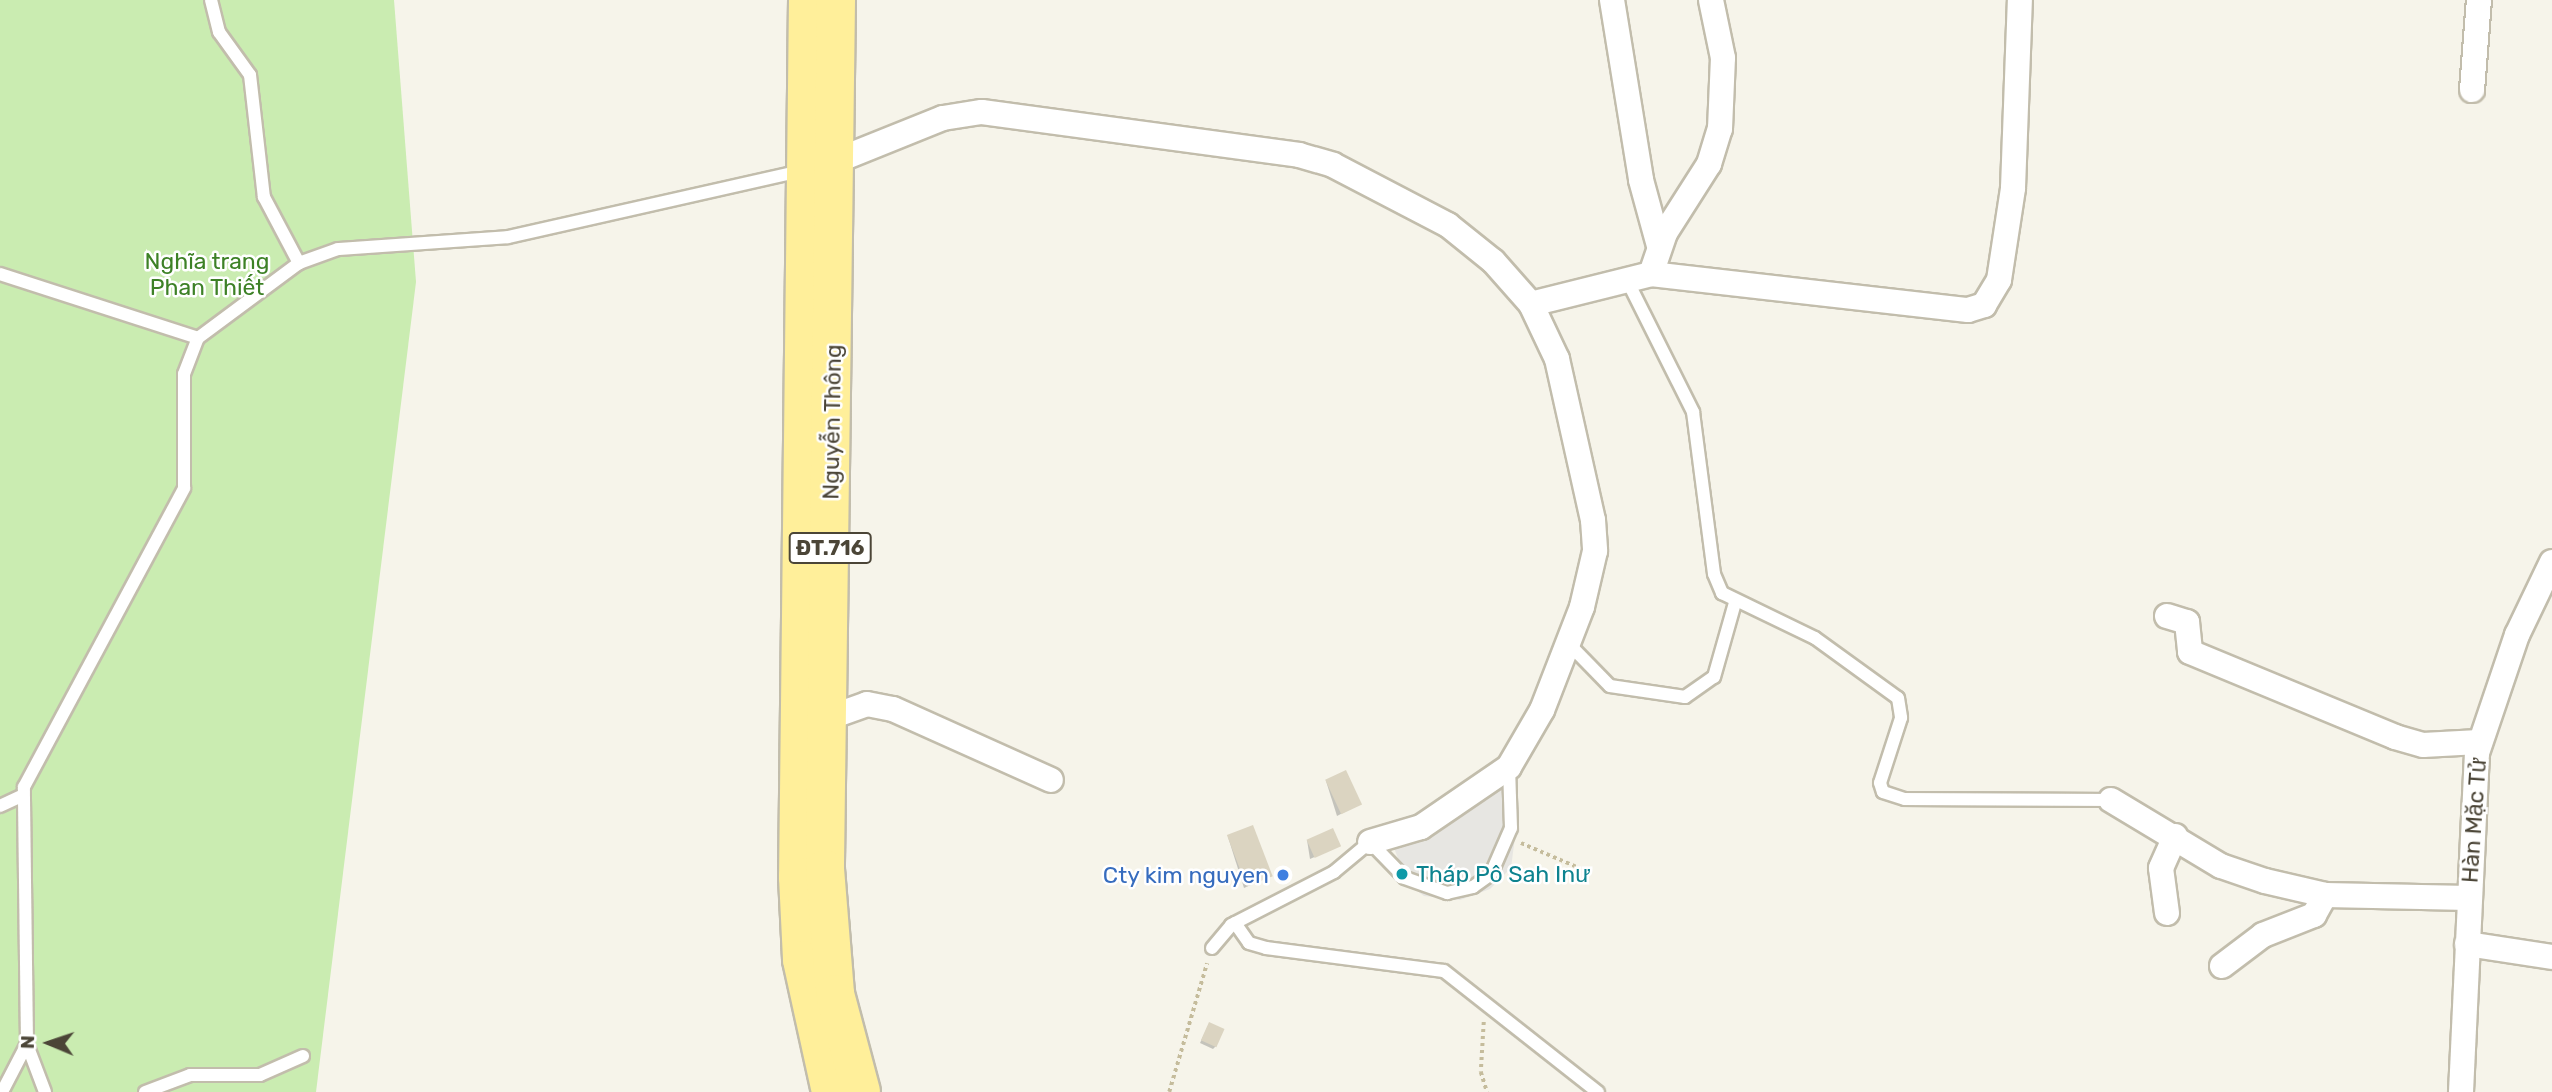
<!DOCTYPE html>
<html>
<head>
<meta charset="utf-8">
<style>
	body { margin:0 }
	#map { position:relative; width:2552px; height:1092px; overflow:hidden; background:#f6f4ea; font-family:Rubik,sans-serif }
	div>[style] { position:absolute }
	.green>* { inset:0; background:#caecb1 }
	.parking>* { inset:0; background:#e7e6e2 }
	.shadow>* { inset:0; background:#0003 }
	.building>* { inset:0; background:#dbd4c1; transform-origin:0 0 }
	.path>* { height:3.5px; margin-top:-1.75px; transform-origin:0; background:repeating-linear-gradient(90deg,#c5bc9c 0 3.5px,transparent 0 7px) }
	.roads { filter:drop-shadow(2px 0 #c2bdac) drop-shadow(-2px 0 #c2bdac) drop-shadow(0 2px #c2bdac) drop-shadow(0 -2px #c2bdac) }
	.lane>* { height:12px; margin:-6px; padding:0 6px; transform-origin:6px; border-radius:6px; background:#fff }
	.street>* { height:24px; margin:-12px; padding:0 12px; transform-origin:12px; border-radius:12px; background:#fff }
	.primary>* { height:38px; margin:-19px; padding:0 19px; transform-origin:19px; border-radius:19px; background:#ffef9a }
	.dots>* { width:19px; height:19px; translate:-50% -50%; box-sizing:border-box; border:4px solid #fff; border-radius:50% }
	span { translate:-50% -50%; white-space:nowrap; text-align:center; line-height:1.15; -webkit-text-stroke:5px #fff; paint-order:stroke }
	.shield-label span { padding:2px 5px; background:#fff; border:2px solid; border-radius:5px; -webkit-text-stroke-width:0 }
	.shield-label { font-size:21px; color:#4b4537; font-weight:700 }
	.park-label { font-size:23px; color:#3d8126 }
	.street-label { font-size:23px; color:#4b4537 }
	.culture-label { font-size:23px; color:#0d838f }
	.left { translate:0 -50%; text-align:left }
	.shop-label { font-size:23px; color:#366cbe }
	.right { translate:-100% -50%; text-align:right }
	.north { position:absolute; left:14px; top:1008px; width:70px; height:70px; -webkit-text-stroke:5px #fff; paint-order:stroke; rotate:272deg; font-size:19px; font-weight:700; line-height:28px; text-align:center; color:#4b4537 }
	.north::after { content:''; display:block; margin:auto; width:24px; height:32px; background:#4b4537; clip-path:polygon(50% 0,100% 100%,50% 72%,0 100%) }
</style>
</head>
<body>
<div id="map">
	<div class="green">
		<i style="clip-path:polygon(0 0,394px 0,416px 282px,316px 1092px,0 1092px)"></i>
	</div>
	<div class="parking">
		<i style="clip-path:polygon(1509px 776px,1518px 814px,1511px 868px,1490px 889px,1460px 900px,1424px 896px,1408px 884px,1394px 848px)"></i>
	</div>
	<div class="shadow">
		<i style="clip-path:polygon(1326px 781px,1360px 804px,1337px 816px)"></i>
		<i style="clip-path:polygon(1228px 837px,1271px 876px,1244px 888px)"></i>
		<i style="clip-path:polygon(1307px 840px,1339px 846px,1310px 859px)"></i>
		<i style="clip-path:polygon(1209px 1024px,1216px 1046px,1213px 1049px,1200px 1043px)"></i>
	</div>
	<div class="building">
		<i style="left:1346px;top:770px;width:38px;height:23px;rotate:65deg"></i>
		<i style="left:1253px;top:825px;width:55px;height:28px;rotate:69deg"></i>
		<i style="left:1333px;top:828px;width:20px;height:29px;rotate:66deg"></i>
		<i style="left:1209px;top:1022px;width:17px;height:20px;rotate:24deg"></i>
	</div>
	<div class="path">
		<i style="left:1521px;top:843px;width:61px;rotate:23.2deg"></i>
		<i style="left:1484px;top:1022px;width:50px;rotate:93.4deg"></i>
		<i style="left:1481px;top:1072px;width:21px;rotate:73deg"></i>
		<i style="left:1169px;top:1092px;width:134px;rotate:-73.6deg"></i>
	</div>
	<div class="roads">
		<div class="lane">
			<i style="left:211px;top:0;width:33px;rotate:76deg"></i>
			<i style="left:219px;top:32px;width:53px;rotate:54.2deg"></i>
			<i style="left:250px;top:75px;width:123px;rotate:83.5deg"></i>
			<i style="left:264px;top:197px;width:75px;rotate:62.1deg"></i>
			<i style="left:0;top:274px;width:208px;rotate:17.9deg"></i>
			<i style="left:1626px;top:278px;width:150px;rotate:63.4deg"></i>
			<i style="left:1693px;top:412px;width:163px;rotate:82.6deg"></i>
			<i style="left:1714px;top:574px;width:21px;rotate:67deg"></i>
			<i style="left:1722px;top:593px;width:103px;rotate:25.8deg"></i>
			<i style="left:1815px;top:638px;width:102px;rotate:35.9deg"></i>
			<i style="left:1898px;top:698px;width:20px;rotate:81deg"></i>
			<i style="left:1901px;top:718px;width:68px;rotate:107.9deg"></i>
			<i style="left:1880px;top:783px;width:9px;rotate:72deg"></i>
			<i style="left:1883px;top:792px;width:23px;rotate:18deg"></i>
			<i style="left:1905px;top:799px;width:206px;rotate:0.3deg"></i>
			<i style="left:1568px;top:643px;width:60px;rotate:45.7deg"></i>
			<i style="left:1610px;top:686px;width:76px;rotate:8.3deg"></i>
			<i style="left:1685px;top:697px;width:35px;rotate:-35deg"></i>
			<i style="left:1714px;top:677px;width:77px;rotate:-74.2deg"></i>
			<i style="left:0;top:806px;width:23px;rotate:-25deg"></i>
			<i style="left:1235px;top:923px;width:24px;rotate:55deg"></i>
			<i style="left:1249px;top:943px;width:18px;rotate:16deg"></i>
			<i style="left:1266px;top:948px;width:179px;rotate:7.4deg"></i>
			<i style="left:1444px;top:971px;width:196px;rotate:38.2deg"></i>
			<i style="left:1212px;top:948px;width:30px;rotate:-50deg"></i>
			<i style="left:1231px;top:925px;width:116px;rotate:-27.2deg"></i>
			<i style="left:1334px;top:872px;width:47px;rotate:-39.8deg"></i>
			<i style="left:1370px;top:842px;width:50px;rotate:45.8deg"></i>
			<i style="left:1405px;top:878px;width:45px;rotate:19.7deg"></i>
			<i style="left:1447px;top:893px;width:27px;rotate:-13deg"></i>
			<i style="left:1473px;top:887px;width:22px;rotate:-36deg"></i>
			<i style="left:1491px;top:874px;width:50px;rotate:-66.5deg"></i>
			<i style="left:1511px;top:828px;width:61px;rotate:-91.9deg"></i>
			<i style="left:28px;top:1047px;width:48px;rotate:69.3deg"></i>
			<i style="left:2px;top:1092px;width:54px;rotate:-62.5deg"></i>
			<i style="left:27px;top:1044px;width:257px;rotate:-90.7deg"></i>
			<i style="left:24px;top:787px;width:339px;rotate:-61.8deg"></i>
			<i style="left:184px;top:488px;width:114px;rotate:-90deg"></i>
			<i style="left:184px;top:374px;width:39px;rotate:-69deg"></i>
			<i style="left:198px;top:338px;width:126px;rotate:-36.6deg"></i>
			<i style="left:299px;top:263px;width:41px;rotate:-19.7deg"></i>
			<i style="left:338px;top:249px;width:170px;rotate:-4deg"></i>
			<i style="left:508px;top:237px;width:301px;rotate:-12.7deg"></i>
			<i style="left:145px;top:1092px;width:48px;rotate:-20.7deg"></i>
			<i style="left:190px;top:1075px;width:70px"></i>
			<i style="left:260px;top:1075px;width:47px;rotate:-23.8deg"></i>
		</div>
		<div class="street">
			<i style="left:1612px;top:0;width:182px;rotate:80.8deg"></i>
			<i style="left:1641px;top:180px;width:68px;rotate:74.7deg"></i>
			<i style="left:2472px;top:90px;width:90px;rotate:-85.6deg"></i>
			<i style="left:821px;top:167px;width:131px;rotate:-21.9deg"></i>
			<i style="left:943px;top:118px;width:39px;rotate:-9deg"></i>
			<i style="left:982px;top:112px;width:320px;rotate:7.7deg"></i>
			<i style="left:1299px;top:155px;width:35px;rotate:16deg"></i>
			<i style="left:1333px;top:165px;width:130px;rotate:27.6deg"></i>
			<i style="left:1448px;top:225px;width:58px;rotate:38.7deg"></i>
			<i style="left:1493px;top:261px;width:57px;rotate:48.5deg"></i>
			<i style="left:1531px;top:304px;width:61px;rotate:64.7deg"></i>
			<i style="left:1557px;top:359px;width:165px;rotate:77.4deg"></i>
			<i style="left:1593px;top:520px;width:31px;rotate:86deg"></i>
			<i style="left:1595px;top:551px;width:57px;rotate:103.1deg"></i>
			<i style="left:1582px;top:607px;width:110px;rotate:111.2deg"></i>
			<i style="left:1542px;top:710px;width:66px;rotate:120.1deg"></i>
			<i style="left:1509px;top:767px;width:107px;rotate:145.7deg"></i>
			<i style="left:1421px;top:827px;width:53px;rotate:163.6deg"></i>
			<i style="left:1651px;top:274px;width:43px;rotate:-71.1deg"></i>
			<i style="left:1665px;top:233px;width:82px;rotate:-57.5deg"></i>
			<i style="left:1709px;top:164px;width:37px;rotate:-73deg"></i>
			<i style="left:1720px;top:129px;width:71px;rotate:-87.6deg"></i>
			<i style="left:1723px;top:58px;width:59px;rotate:-101.7deg"></i>
			<i style="left:1531px;top:304px;width:124px;rotate:-14deg"></i>
			<i style="left:1651px;top:274px;width:319px;rotate:6.5deg"></i>
			<i style="left:1968px;top:310px;width:17px;rotate:-17deg"></i>
			<i style="left:1984px;top:305px;width:29px;rotate:-59deg"></i>
			<i style="left:1999px;top:280px;width:93px;rotate:-81.3deg"></i>
			<i style="left:2013px;top:188px;width:188px;rotate:-87.9deg"></i>
			<i style="left:2167px;top:616px;width:21px;rotate:17deg"></i>
			<i style="left:2187px;top:622px;width:30px;rotate:84deg"></i>
			<i style="left:2190px;top:652px;width:222px;rotate:22.5deg"></i>
			<i style="left:2395px;top:737px;width:29px;rotate:16deg"></i>
			<i style="left:2423px;top:745px;width:56px;rotate:-3.1deg"></i>
			<i style="left:828px;top:718px;width:41px;rotate:-19.7deg"></i>
			<i style="left:867px;top:704px;width:26px;rotate:11deg"></i>
			<i style="left:893px;top:709px;width:173px;rotate:24.2deg"></i>
			<i style="left:2111px;top:800px;width:128px;rotate:31deg"></i>
			<i style="left:2221px;top:866px;width:46px;rotate:18.8deg"></i>
			<i style="left:2265px;top:881px;width:62px;rotate:13.1deg"></i>
			<i style="left:2325px;top:895px;width:144px;rotate:1.2deg"></i>
			<i style="left:2167px;top:913px;width:45px;rotate:-97.6deg"></i>
			<i style="left:2161px;top:868px;width:35px;rotate:-66deg"></i>
			<i style="left:2467px;top:944px;width:86px;rotate:8.7deg"></i>
			<i style="left:2222px;top:966px;width:51px;rotate:-37.1deg"></i>
			<i style="left:2263px;top:935px;width:55px;rotate:-21.4deg"></i>
			<i style="left:2314px;top:915px;width:23px;rotate:-61deg"></i>
			<i style="left:2461px;top:1092px;width:339px;rotate:-87.3deg"></i>
			<i style="left:2477px;top:753px;width:125px;rotate:-71.3deg"></i>
			<i style="left:2517px;top:635px;width:81px;rotate:-64.4deg"></i>
		</div>
		<div class="primary">
			<i style="left:808px;top:0;width:877px;rotate:90.65deg"></i>
			<i style="left:798px;top:877px;width:83px;rotate:87.2deg"></i>
			<i style="left:802px;top:960px;width:135px;rotate:77.6deg"></i>
			<i style="left:836px;top:0;width:869px;rotate:90.73deg"></i>
			<i style="left:825px;top:869px;width:125px;rotate:85.4deg"></i>
			<i style="left:835px;top:994px;width:101px;rotate:75.1deg"></i>
		</div>
	</div>
	<div class="dots">
		<i style="left:1402px;top:874px;background:#0f9aa8"></i>
		<i style="left:1283px;top:875px;background:#3f7fe0"></i>
	</div>
	<div class="shield-label">
		<span style="left:830px;top:548px">ĐT.716</span>
	</div>
	<div class="park-label">
		<span style="left:207px;top:274px">Nghĩa trang<br>Phan Thiết</span>
	</div>
	<div class="street-label">
		<span style="left:832px;top:422px;rotate:-89deg">Nguyễn Thông</span>
		<span style="left:2474px;top:820px;rotate:-86deg">Hàn Mặc Tử</span>
	</div>
	<div class="culture-label">
		<span class="left" style="left:1416px;top:874px">Tháp Pô Sah Inư</span>
	</div>
	<div class="shop-label">
		<span class="right" style="left:1269px;top:875px">Cty kim nguyen</span>
	</div>
	<div class="north">N</div>
</div>
</body>
</html>
